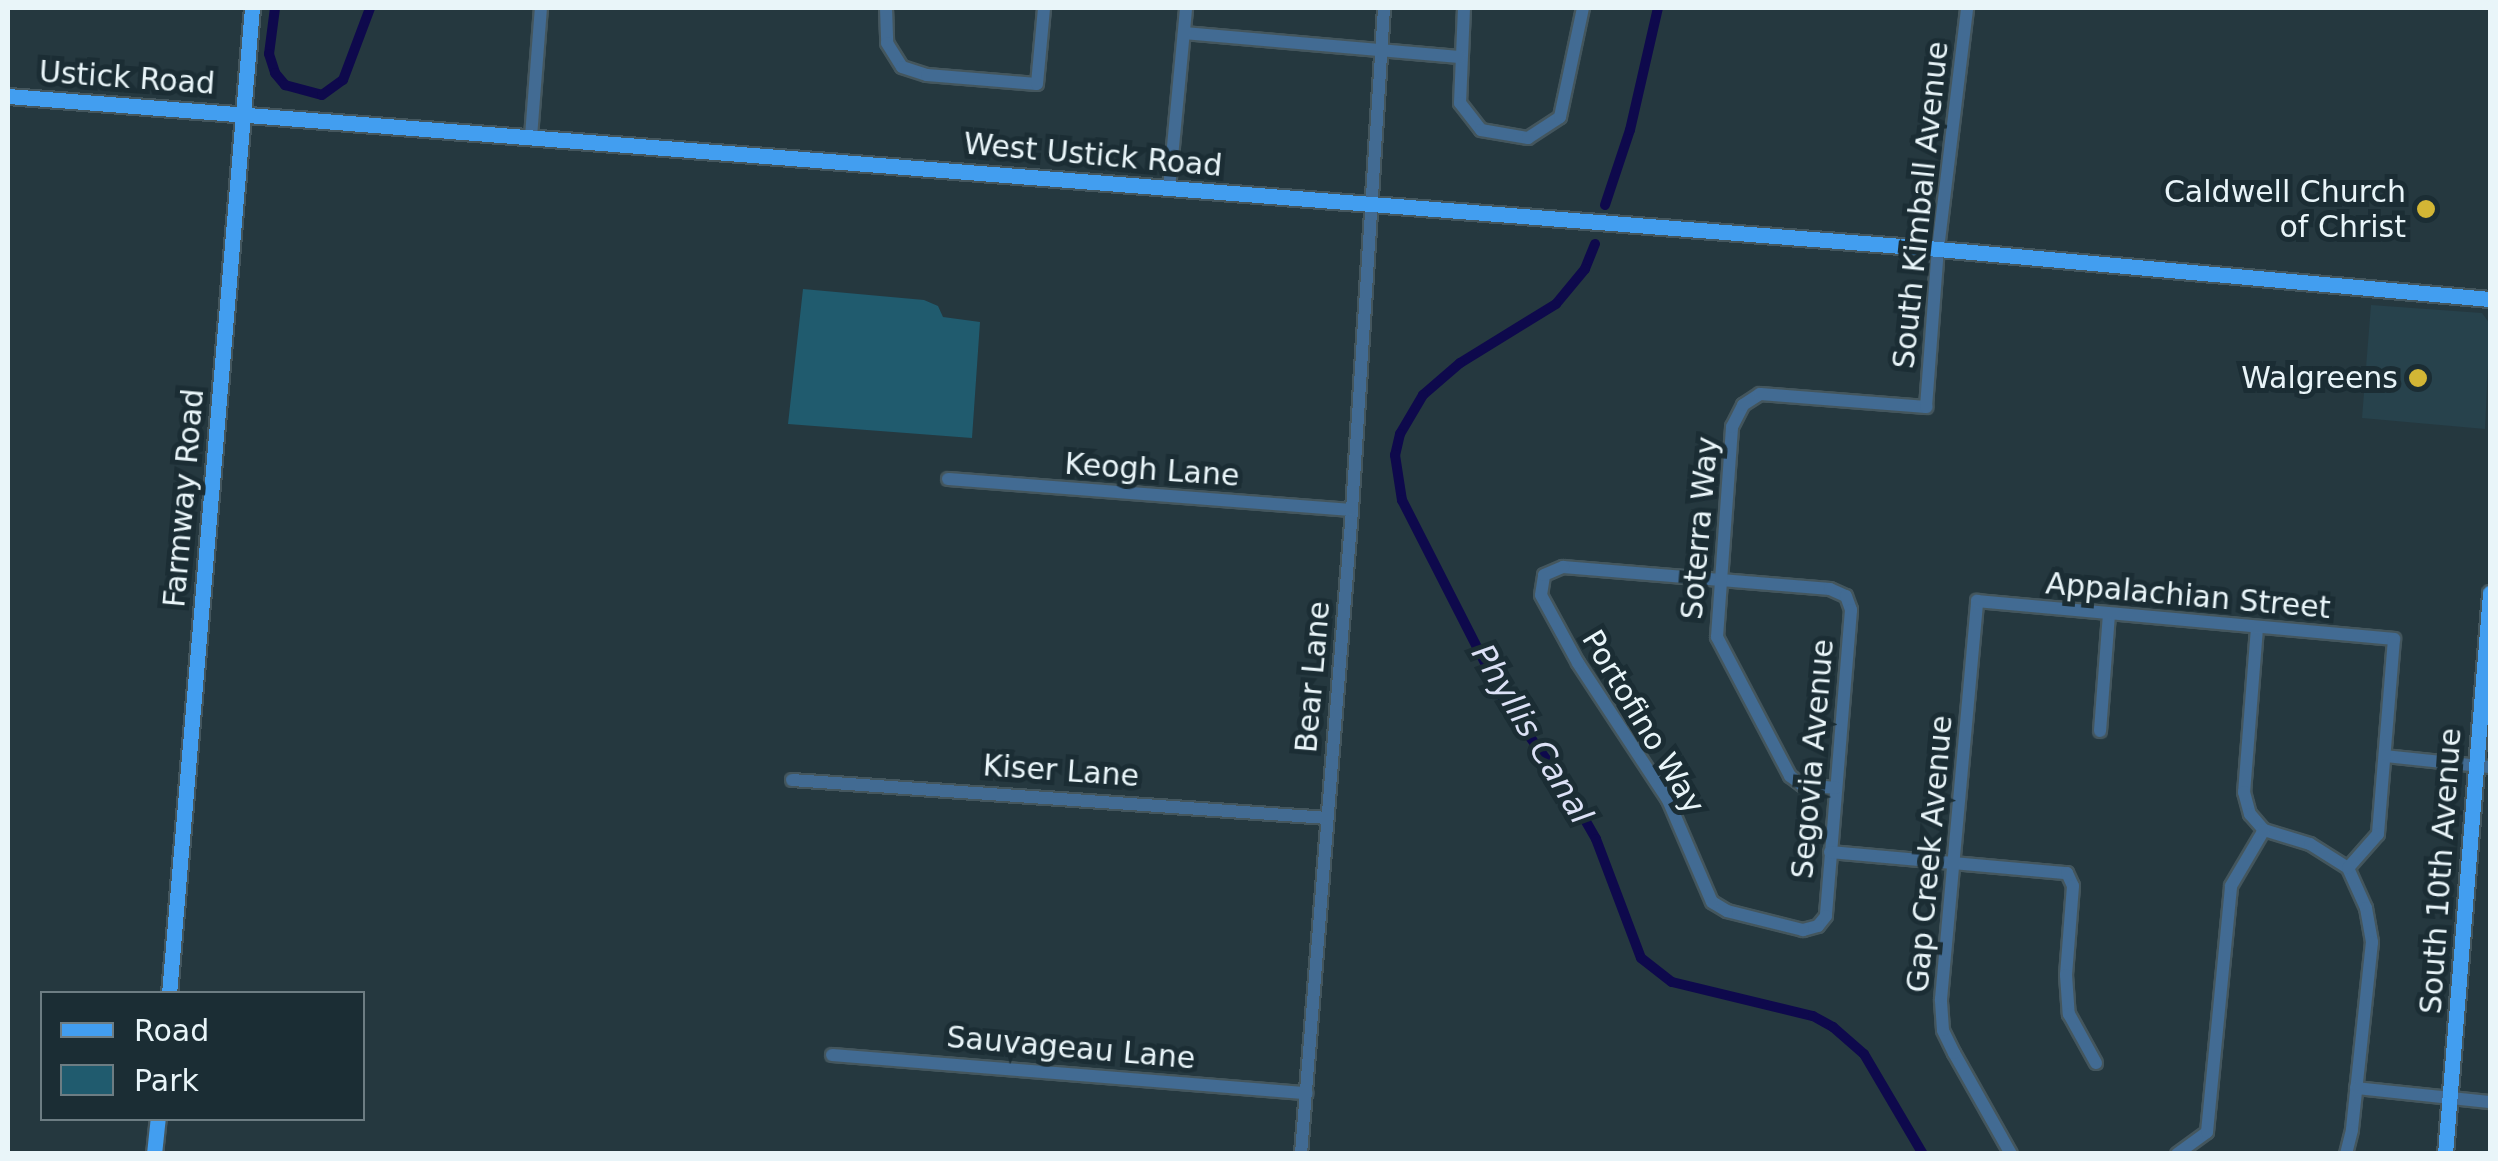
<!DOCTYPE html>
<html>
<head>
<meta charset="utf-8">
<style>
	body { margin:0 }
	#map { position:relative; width:2498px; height:1161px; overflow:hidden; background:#25383f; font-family:"DejaVu Sans",sans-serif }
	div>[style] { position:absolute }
	.built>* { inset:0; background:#27424c }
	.green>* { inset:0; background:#205b6e }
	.canal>* { height:10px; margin:-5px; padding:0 5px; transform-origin:5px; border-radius:5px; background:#0e094c }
	.roads { filter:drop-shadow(2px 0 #44565d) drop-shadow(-2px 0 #44565d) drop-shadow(0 2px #44565d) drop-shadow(0 -2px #44565d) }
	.minor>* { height:12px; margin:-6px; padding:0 6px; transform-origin:6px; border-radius:6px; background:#426b93 }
	.major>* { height:15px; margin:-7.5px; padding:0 7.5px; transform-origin:7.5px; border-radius:7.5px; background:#429ef0 }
	.dots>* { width:28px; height:28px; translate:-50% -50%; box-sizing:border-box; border:5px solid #1b2d34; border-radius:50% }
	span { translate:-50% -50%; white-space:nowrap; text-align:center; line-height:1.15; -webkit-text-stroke:10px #1b2d34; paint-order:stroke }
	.street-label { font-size:30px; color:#e9f5f9 }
	.poi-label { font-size:30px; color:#e9f5f9 }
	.right { translate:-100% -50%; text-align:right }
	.water-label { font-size:32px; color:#dce1f6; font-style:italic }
	.frame { position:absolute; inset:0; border:10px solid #e9f5f9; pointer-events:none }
	.legend { position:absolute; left:40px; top:991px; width:325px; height:130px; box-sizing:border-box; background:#1b2d34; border:2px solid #6d7d83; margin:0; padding:12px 18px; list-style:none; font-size:30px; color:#e9f5f9 }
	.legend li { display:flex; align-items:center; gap:20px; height:50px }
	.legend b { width:50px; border:2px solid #6d7d83 }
</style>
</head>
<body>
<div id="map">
	<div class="built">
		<i style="clip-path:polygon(2371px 305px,2482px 313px,2490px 324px,2485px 429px,2362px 418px)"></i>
	</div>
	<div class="green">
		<i style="clip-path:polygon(803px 289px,924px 300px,938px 306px,943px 317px,980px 322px,972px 438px,788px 424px)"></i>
	</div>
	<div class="canal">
		<i style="left:275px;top:8px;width:46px;rotate:97.4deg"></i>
		<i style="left:269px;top:54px;width:20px;rotate:72deg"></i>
		<i style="left:275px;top:73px;width:16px;rotate:50deg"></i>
		<i style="left:285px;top:85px;width:38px;rotate:15deg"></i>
		<i style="left:322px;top:95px;width:26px;rotate:-36deg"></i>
		<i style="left:343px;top:80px;width:77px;rotate:-69.4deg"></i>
		<i style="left:1605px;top:205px;width:79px;rotate:-71.6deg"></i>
		<i style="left:1630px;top:130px;width:125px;rotate:-77.1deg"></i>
		<i style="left:1595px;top:244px;width:27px;rotate:112deg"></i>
		<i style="left:1585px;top:269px;width:45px;rotate:129.6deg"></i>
		<i style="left:1556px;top:304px;width:113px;rotate:148.4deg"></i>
		<i style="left:1460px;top:363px;width:49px;rotate:139.1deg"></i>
		<i style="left:1423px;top:395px;width:45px;rotate:120.5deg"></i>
		<i style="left:1400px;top:434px;width:22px;rotate:103deg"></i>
		<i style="left:1395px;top:455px;width:46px;rotate:81.2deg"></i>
		<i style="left:1402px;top:500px;width:229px;rotate:63deg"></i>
		<i style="left:1506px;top:704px;width:100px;rotate:53.9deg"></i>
		<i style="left:1565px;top:785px;width:62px;rotate:60.1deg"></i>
		<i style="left:1596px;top:839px;width:127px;rotate:69.3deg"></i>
		<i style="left:1641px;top:958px;width:39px;rotate:38deg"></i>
		<i style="left:1672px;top:982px;width:145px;rotate:13.6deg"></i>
		<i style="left:1813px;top:1016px;width:23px;rotate:29deg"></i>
		<i style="left:1833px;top:1027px;width:41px;rotate:41.1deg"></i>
		<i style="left:1864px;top:1054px;width:116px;rotate:59.5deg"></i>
	</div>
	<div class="roads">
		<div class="minor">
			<i style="left:886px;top:8px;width:35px;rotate:88deg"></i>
			<i style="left:887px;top:43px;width:28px;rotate:58deg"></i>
			<i style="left:902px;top:67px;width:26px;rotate:18deg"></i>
			<i style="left:927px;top:75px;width:110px;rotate:4.7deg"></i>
			<i style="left:1037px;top:84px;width:76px;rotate:-84.7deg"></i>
			<i style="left:1464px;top:8px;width:95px;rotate:92.4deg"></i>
			<i style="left:1460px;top:103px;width:34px;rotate:52deg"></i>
			<i style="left:1481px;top:130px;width:48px;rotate:9.7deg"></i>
			<i style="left:1528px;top:138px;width:38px;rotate:-33deg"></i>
			<i style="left:1560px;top:117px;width:111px;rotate:-78.1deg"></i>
			<i style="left:1184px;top:33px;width:276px;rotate:5deg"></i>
			<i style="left:531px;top:137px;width:129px;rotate:-85.6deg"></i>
			<i style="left:1169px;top:189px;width:182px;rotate:-84.6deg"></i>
			<i style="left:948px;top:479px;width:405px;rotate:4.4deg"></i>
			<i style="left:1563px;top:567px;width:268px;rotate:4.7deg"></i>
			<i style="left:1830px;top:589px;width:17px;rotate:24deg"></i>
			<i style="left:1846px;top:596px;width:15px;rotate:70deg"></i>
			<i style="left:1851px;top:610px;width:307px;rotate:94.7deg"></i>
			<i style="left:1826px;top:916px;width:13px;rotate:129deg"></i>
			<i style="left:1818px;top:926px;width:16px;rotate:165deg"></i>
			<i style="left:1803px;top:930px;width:78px;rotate:-166deg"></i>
			<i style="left:1727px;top:911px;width:17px;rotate:-149deg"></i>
			<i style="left:1712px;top:902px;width:111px;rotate:-113.3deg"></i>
			<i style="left:1668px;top:800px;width:164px;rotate:-123.3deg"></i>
			<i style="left:1578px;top:663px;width:77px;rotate:-118.6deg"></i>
			<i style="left:1541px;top:595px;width:20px;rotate:-81deg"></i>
			<i style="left:1544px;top:575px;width:21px;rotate:-23deg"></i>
			<i style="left:2257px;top:628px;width:165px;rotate:94.5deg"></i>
			<i style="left:2244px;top:792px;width:23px;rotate:75deg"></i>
			<i style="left:2250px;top:814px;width:21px;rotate:49deg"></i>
			<i style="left:2264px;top:830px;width:48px;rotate:16.9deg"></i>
			<i style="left:2310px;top:844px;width:45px;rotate:32.3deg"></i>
			<i style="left:2348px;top:868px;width:44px;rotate:65.8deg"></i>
			<i style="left:2366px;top:908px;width:35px;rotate:80deg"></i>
			<i style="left:2372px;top:942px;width:189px;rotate:96.1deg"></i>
			<i style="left:2352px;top:1130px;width:25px;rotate:104deg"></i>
			<i style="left:2100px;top:731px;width:117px;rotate:-85.6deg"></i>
			<i style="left:2385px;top:756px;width:106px;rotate:6deg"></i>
			<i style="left:792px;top:780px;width:536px;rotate:4.06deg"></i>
			<i style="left:1836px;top:788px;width:34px;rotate:-175deg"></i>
			<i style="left:1802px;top:785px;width:15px;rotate:-143deg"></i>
			<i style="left:1790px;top:776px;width:157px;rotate:-117.7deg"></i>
			<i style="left:1717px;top:637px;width:211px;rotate:-85.9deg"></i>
			<i style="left:1732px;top:427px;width:25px;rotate:-63deg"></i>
			<i style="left:1743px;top:405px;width:20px;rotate:-33deg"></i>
			<i style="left:1760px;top:394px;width:167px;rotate:4.5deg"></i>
			<i style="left:1926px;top:407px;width:158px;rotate:-85.7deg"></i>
			<i style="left:1938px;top:249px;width:243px;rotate:-83.1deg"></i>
			<i style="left:1830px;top:852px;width:238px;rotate:5.1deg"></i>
			<i style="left:2067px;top:873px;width:14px;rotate:65deg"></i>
			<i style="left:2073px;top:886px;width:89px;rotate:94.5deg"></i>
			<i style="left:2066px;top:975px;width:39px;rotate:86deg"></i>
			<i style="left:2069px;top:1014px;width:56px;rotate:61.1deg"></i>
			<i style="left:832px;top:1055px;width:476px;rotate:4.6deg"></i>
			<i style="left:2356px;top:1088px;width:135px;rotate:6deg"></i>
			<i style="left:1301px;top:1154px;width:646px;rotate:-85.47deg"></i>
			<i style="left:1352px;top:510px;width:503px;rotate:-86.35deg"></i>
			<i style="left:2011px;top:1154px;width:116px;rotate:-119.4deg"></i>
			<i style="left:1954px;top:1053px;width:25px;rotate:-116deg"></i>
			<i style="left:1943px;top:1030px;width:31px;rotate:-94deg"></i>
			<i style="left:1941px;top:999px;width:400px;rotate:-84.8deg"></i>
			<i style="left:1977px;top:601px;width:419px;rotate:5.2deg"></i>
			<i style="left:2394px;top:639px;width:196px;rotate:94.7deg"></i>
			<i style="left:2378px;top:834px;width:45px;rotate:131.4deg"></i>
			<i style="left:2177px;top:1154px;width:37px;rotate:-36deg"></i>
			<i style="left:2207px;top:1132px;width:247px;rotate:-84.4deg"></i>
			<i style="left:2231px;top:886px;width:65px;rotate:-59.5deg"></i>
		</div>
		<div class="major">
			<i style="left:8px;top:96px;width:1936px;rotate:4.53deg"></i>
			<i style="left:1938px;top:249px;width:554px;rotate:5.18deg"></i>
			<i style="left:169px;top:994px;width:989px;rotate:-85.19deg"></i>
			<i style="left:154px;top:1154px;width:36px;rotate:-84deg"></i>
			<i style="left:2445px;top:1154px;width:563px;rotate:-85.41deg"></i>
		</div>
	</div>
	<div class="dots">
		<i style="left:2426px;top:209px;background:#d3b635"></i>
		<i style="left:2418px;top:378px;background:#d3b635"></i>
	</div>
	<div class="street-label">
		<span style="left:127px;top:78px;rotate:4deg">Ustick Road</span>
		<span style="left:1093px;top:155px;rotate:5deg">West Ustick Road</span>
		<span style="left:1921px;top:205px;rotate:-84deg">South Kimball Avenue</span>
		<span style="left:1152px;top:470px;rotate:4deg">Keogh Lane</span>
		<span style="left:184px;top:498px;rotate:-85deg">Farmway Road</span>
		<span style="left:1700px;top:528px;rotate:-85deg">Soterra Way</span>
		<span style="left:2188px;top:596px;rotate:5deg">Appalachian Street</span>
		<span style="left:1313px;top:677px;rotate:-85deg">Bear Lane</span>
		<span style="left:1643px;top:722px;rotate:59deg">Portofino Way</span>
		<span style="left:1813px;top:759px;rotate:-85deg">Segovia Avenue</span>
		<span style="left:1061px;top:771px;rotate:4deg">Kiser Lane</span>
		<span style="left:1930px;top:854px;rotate:-85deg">Gap Creek Avenue</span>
		<span style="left:2441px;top:871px;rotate:-86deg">South 10th Avenue</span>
		<span style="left:1071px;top:1048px;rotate:5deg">Sauvageau Lane</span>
	</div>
	<div class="poi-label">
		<span class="right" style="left:2406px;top:209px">Caldwell Church<br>of Christ</span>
		<span class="right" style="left:2398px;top:378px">Walgreens</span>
	</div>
	<div class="water-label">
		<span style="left:1532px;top:734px;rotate:59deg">Phyllis Canal</span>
	</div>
	<div class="frame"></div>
	<ul class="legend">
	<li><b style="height:12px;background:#429ef0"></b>Road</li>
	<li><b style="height:28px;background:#205b6e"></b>Park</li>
	</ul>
</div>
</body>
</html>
